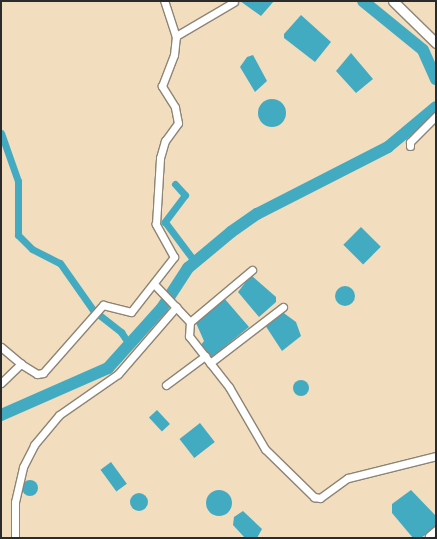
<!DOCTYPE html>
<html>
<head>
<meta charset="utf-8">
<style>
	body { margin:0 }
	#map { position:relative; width:437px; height:539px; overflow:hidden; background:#f2ddbf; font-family:"Playpen Sans",sans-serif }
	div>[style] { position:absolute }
	.water>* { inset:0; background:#42abc2; transform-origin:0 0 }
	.round { border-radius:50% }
	.canal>* { height:7px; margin:-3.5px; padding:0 3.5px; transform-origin:3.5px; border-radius:3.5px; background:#42abc2 }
	.river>* { height:12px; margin:-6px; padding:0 6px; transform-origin:6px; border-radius:6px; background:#42abc2 }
	.roads { filter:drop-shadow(1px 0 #8e8475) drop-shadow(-1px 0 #8e8475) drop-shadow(0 1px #8e8475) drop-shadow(0 -1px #8e8475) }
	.street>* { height:7px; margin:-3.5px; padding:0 3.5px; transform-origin:3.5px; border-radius:3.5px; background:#fff }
	.secondary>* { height:9px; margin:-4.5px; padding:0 4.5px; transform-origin:4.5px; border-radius:4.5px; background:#fff }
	span { translate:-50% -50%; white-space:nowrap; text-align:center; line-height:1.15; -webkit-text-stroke:3px #fcf5e5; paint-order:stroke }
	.frame { position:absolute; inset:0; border:2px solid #2b2b2b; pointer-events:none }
</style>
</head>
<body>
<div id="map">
	<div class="water">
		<i style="clip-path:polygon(240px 1px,274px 1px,261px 16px)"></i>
		<i style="clip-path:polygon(301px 15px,331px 42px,315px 62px,284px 38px,284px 34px)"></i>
		<i style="clip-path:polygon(351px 53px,373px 79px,356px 93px,336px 71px)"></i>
		<i style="clip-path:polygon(253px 55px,267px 81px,255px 92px,240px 67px,247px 57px)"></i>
		<i class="round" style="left:258px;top:99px;width:28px;height:28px"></i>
		<i style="left:361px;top:227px;width:28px;height:25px;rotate:45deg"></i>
		<i style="clip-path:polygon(251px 275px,276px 297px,276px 302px,259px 317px,238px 292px)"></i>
		<i class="round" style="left:335px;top:286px;width:20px;height:20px"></i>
		<i style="clip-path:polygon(224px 298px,249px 327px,211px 358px,200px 346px,204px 341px,196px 323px)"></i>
		<i style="clip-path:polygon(281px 311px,296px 322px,301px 336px,282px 351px,265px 325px)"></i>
		<i class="round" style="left:293px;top:380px;width:16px;height:16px"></i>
		<i style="left:157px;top:410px;width:19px;height:11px;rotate:47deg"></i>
		<i style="left:200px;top:423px;width:24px;height:26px;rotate:52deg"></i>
		<i style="left:111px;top:462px;width:27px;height:13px;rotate:54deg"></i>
		<i class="round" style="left:22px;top:480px;width:16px;height:16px"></i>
		<i style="clip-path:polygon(411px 490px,436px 516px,436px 527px,421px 538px,413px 538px,392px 513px,392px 504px)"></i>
		<i class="round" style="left:206px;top:490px;width:26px;height:26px"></i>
		<i class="round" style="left:130px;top:493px;width:18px;height:18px"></i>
		<i style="clip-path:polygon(243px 511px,262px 529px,257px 538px,245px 538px,233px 525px,234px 517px)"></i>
	</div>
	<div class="canal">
		<i style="left:1px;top:133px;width:51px;rotate:70.5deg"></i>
		<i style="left:18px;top:181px;width:54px;rotate:90deg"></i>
		<i style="left:18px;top:235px;width:20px;rotate:45deg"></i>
		<i style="left:32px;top:249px;width:31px;rotate:27deg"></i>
		<i style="left:60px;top:263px;width:57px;rotate:54.9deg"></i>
		<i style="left:93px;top:310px;width:36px;rotate:38deg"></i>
		<i style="left:121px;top:332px;width:14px;rotate:56deg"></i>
		<i style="left:175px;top:184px;width:15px;rotate:48deg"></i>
		<i style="left:185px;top:195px;width:34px;rotate:127deg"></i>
		<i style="left:165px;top:222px;width:50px;rotate:53.1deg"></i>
	</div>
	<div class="river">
		<i style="left:363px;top:1px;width:77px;rotate:39.2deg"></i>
		<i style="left:423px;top:50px;width:32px;rotate:66deg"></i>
		<i style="left:1px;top:415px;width:117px;rotate:-23.7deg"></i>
		<i style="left:108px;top:368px;width:81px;rotate:-48deg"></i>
		<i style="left:162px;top:308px;width:48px;rotate:-57deg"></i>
		<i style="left:188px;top:268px;width:56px;rotate:-39.9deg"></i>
		<i style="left:231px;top:232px;width:32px;rotate:-35deg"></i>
		<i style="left:257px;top:214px;width:147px;rotate:-27.1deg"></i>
		<i style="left:388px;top:147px;width:62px;rotate:-39.8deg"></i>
	</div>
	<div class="roads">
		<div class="street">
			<i style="left:176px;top:36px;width:67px;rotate:-30.4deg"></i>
			<i style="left:410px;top:146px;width:4px;rotate:-90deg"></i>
			<i style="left:410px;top:142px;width:37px;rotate:-45deg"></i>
			<i style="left:154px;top:284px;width:52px;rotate:46.5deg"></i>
			<i style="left:190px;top:322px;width:14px;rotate:94deg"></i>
			<i style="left:189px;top:336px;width:65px;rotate:51.9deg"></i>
			<i style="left:229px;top:387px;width:72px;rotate:59.9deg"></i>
			<i style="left:265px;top:449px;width:69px;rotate:44.4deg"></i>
			<i style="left:314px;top:497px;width:6px;rotate:9deg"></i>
			<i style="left:320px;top:498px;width:34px;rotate:-36deg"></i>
			<i style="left:348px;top:478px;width:91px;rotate:-14deg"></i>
			<i style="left:190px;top:322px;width:81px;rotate:-40deg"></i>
			<i style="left:1px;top:347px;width:26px;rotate:40deg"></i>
			<i style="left:210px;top:363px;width:92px;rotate:-37.5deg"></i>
			<i style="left:1px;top:383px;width:28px;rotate:-44deg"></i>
			<i style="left:21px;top:364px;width:19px;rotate:32deg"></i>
			<i style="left:37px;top:374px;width:6px;rotate:-9deg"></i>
			<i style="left:43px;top:373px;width:91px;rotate:-48.6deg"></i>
			<i style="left:103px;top:305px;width:29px;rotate:14deg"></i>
			<i style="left:131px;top:312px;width:70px;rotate:-52deg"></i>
			<i style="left:174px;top:257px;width:38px;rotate:-119deg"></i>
			<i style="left:156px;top:224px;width:66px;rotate:-86.5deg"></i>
			<i style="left:160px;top:158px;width:18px;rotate:-74deg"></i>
			<i style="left:165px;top:141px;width:22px;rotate:-54deg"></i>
			<i style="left:178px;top:123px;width:16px;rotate:-101deg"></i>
			<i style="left:175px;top:107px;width:25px;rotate:-122deg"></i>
			<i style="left:162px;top:86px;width:33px;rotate:-69deg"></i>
			<i style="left:174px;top:55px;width:18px;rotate:-84deg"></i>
			<i style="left:176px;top:37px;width:38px;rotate:-108deg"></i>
			<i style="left:166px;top:385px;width:49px;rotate:-36.6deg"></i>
			<i style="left:429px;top:536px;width:9px;rotate:-41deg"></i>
			<i style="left:15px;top:538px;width:36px;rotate:-90deg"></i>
			<i style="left:15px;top:502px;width:36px;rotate:-77deg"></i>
			<i style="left:23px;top:467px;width:25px;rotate:-63deg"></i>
			<i style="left:34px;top:445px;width:39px;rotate:-50deg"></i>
			<i style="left:59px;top:415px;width:72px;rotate:-34.8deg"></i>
			<i style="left:118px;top:374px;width:89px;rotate:-49.1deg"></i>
		</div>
		<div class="secondary">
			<i style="left:393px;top:1px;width:60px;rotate:44.3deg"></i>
		</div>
	</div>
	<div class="frame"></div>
</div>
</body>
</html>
